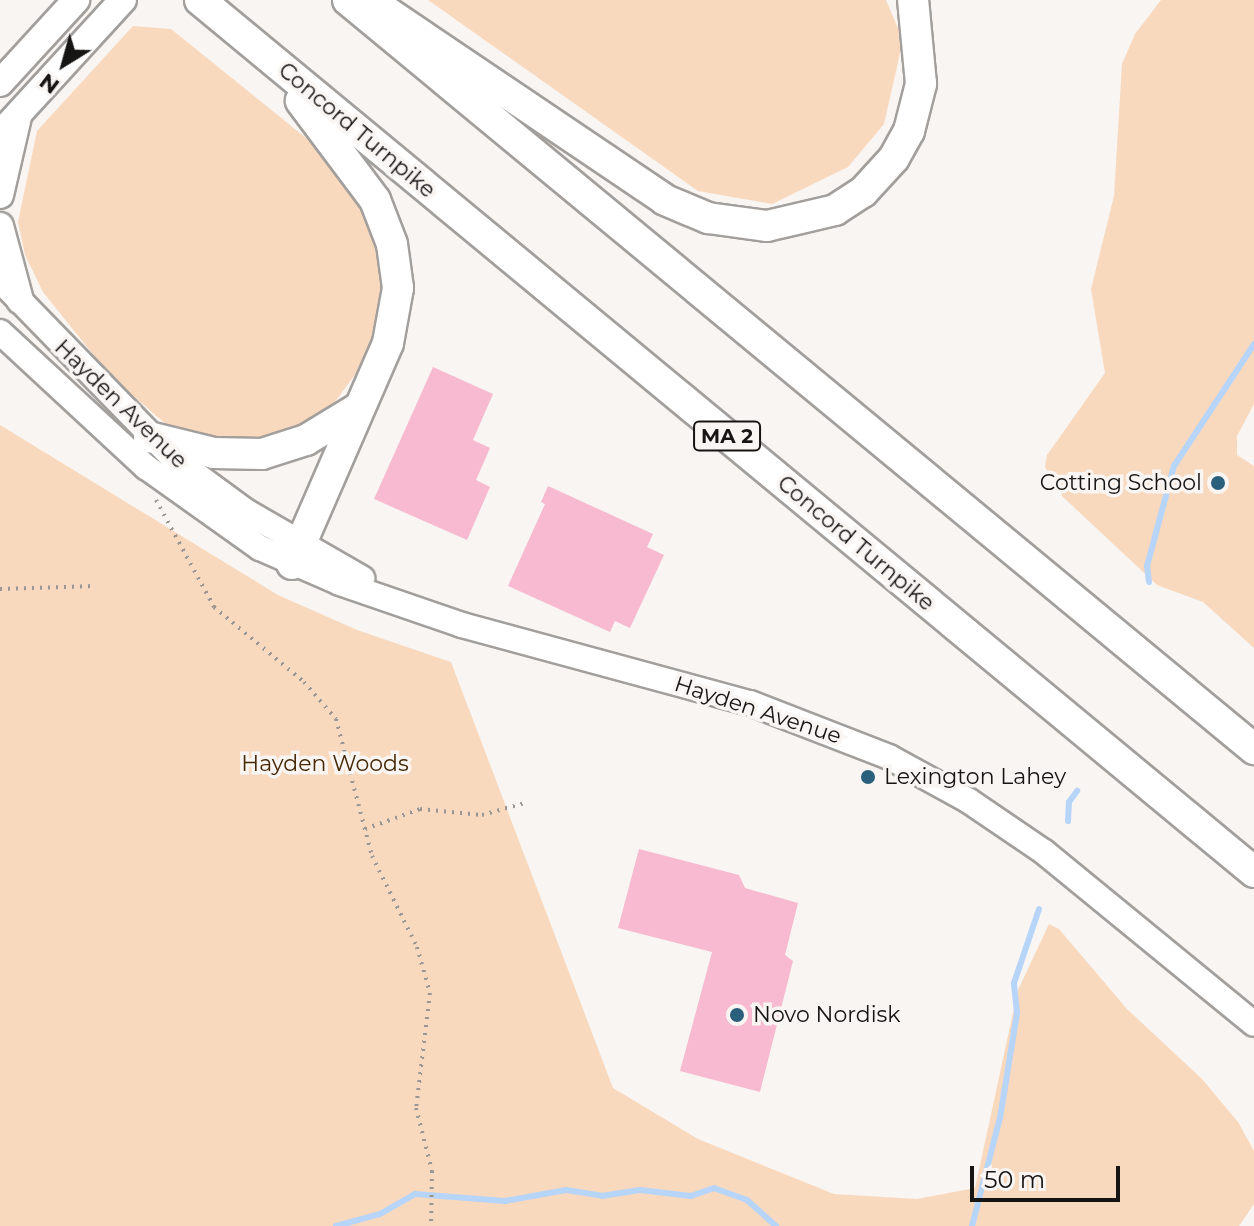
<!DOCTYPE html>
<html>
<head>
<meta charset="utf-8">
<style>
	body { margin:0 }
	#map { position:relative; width:1254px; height:1226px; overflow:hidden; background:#f8f5f2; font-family:Montserrat,sans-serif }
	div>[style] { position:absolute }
	.green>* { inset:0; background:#f9d9be }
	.stream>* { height:6px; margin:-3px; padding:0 3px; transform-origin:3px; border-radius:3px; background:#b7d4f9 }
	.building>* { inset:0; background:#f7bad1 }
	.path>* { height:4px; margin-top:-2px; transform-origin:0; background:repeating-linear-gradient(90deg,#999694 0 2px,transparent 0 8px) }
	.roads { filter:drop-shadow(2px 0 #a29f9c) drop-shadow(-2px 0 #a29f9c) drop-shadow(0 2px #a29f9c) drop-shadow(0 -2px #a29f9c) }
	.secondary>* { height:24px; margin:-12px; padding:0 12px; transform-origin:12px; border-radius:12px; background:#fff }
	.primary>* { height:26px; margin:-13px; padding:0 13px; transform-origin:13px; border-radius:13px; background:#fff }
	.highway>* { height:30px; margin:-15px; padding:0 15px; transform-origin:15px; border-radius:15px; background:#fff }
	.dots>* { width:22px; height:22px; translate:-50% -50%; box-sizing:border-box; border:4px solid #f8f5f2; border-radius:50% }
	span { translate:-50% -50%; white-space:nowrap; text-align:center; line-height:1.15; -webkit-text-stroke:7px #f8f5f2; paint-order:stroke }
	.shield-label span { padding:2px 6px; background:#f8f5f2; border:2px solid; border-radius:6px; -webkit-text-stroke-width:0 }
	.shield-label { font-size:20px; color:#161514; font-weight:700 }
	.street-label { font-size:22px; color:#161514 }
	.poi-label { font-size:22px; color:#161514 }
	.right { translate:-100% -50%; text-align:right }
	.left { translate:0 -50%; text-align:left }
	.park-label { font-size:22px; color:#472908 }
	.north { position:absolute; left:24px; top:24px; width:80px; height:80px; -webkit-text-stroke:6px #f8f5f2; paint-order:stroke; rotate:217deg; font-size:22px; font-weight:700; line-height:32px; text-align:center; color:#161514 }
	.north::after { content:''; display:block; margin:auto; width:28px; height:36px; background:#161514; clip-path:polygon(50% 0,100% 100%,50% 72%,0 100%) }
	.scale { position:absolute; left:970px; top:1166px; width:150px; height:36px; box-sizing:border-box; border:4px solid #161514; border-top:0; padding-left:10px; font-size:24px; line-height:28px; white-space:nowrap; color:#161514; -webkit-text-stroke:6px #f8f5f2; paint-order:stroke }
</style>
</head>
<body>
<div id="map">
	<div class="green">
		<i style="clip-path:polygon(428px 0,886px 0,903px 40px,884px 124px,848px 167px,772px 204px,698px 191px)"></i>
		<i style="clip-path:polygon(1161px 0,1254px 0,1254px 404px,1237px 436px,1237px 455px,1254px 466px,1254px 648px,1203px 602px,1157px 585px,1063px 497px,1045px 467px,1047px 455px,1105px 373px,1091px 289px,1114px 196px,1122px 64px,1135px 34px)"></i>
		<i style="clip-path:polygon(133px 26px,171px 29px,337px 163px,376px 227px,383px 295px,370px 354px,324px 417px,256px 446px,173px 430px,112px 378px,43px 292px,25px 255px,18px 222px,37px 131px)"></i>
		<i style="clip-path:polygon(0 425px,278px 595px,357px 630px,451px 662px,613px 1088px,698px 1139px,834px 1194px,917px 1199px,975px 1188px,1018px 990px,1049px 924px,1059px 929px,1127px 1009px,1202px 1079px,1238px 1122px,1254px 1151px,1254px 1204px,1239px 1226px,0 1226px)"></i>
	</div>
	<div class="stream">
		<i style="left:1149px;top:582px;width:16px;rotate:-97deg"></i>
		<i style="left:1147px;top:566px;width:104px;rotate:-74.9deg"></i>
		<i style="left:1174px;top:466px;width:146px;rotate:-56.7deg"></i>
		<i style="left:1068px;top:821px;width:19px;rotate:-87deg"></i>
		<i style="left:1069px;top:802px;width:14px;rotate:-54deg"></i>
		<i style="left:336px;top:1226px;width:46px;rotate:-15.3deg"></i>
		<i style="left:380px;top:1214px;width:40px;rotate:-29.7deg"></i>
		<i style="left:415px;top:1194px;width:90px;rotate:4.4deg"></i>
		<i style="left:505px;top:1201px;width:62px;rotate:-10.2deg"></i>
		<i style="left:566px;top:1190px;width:36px;rotate:9deg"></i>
		<i style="left:602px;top:1196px;width:38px;rotate:-9deg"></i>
		<i style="left:640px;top:1190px;width:51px;rotate:6.7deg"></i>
		<i style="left:691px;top:1196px;width:24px;rotate:-19deg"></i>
		<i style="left:714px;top:1188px;width:35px;rotate:20deg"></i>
		<i style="left:747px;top:1200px;width:39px;rotate:42deg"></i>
		<i style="left:972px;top:1226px;width:112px;rotate:-75.5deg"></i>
		<i style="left:1000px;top:1118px;width:106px;rotate:-80.8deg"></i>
		<i style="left:1017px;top:1013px;width:30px;rotate:-96deg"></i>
		<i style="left:1014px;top:983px;width:78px;rotate:-71.3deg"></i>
	</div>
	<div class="building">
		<i style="clip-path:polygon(433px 367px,493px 394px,473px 440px,490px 448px,476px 480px,490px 487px,467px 540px,374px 499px)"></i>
		<i style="clip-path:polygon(548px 486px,653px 534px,647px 547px,664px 555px,630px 628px,615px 621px,610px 632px,508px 586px,545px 504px,541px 502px)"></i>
		<i style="clip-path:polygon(639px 849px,739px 875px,745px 888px,798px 903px,785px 955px,793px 961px,760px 1092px,680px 1071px,712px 952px,618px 928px)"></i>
	</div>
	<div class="path">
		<i style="left:156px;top:500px;width:122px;rotate:61.5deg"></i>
		<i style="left:214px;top:607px;width:117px;rotate:39.8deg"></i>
		<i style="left:304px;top:682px;width:49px;rotate:49.1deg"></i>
		<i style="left:336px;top:719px;width:142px;rotate:75.3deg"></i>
		<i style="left:372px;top:856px;width:102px;rotate:63.7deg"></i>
		<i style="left:417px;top:947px;width:48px;rotate:74.2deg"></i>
		<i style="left:430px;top:993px;width:116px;rotate:96.9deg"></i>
		<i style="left:416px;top:1108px;width:65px;rotate:75.7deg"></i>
		<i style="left:432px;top:1171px;width:55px;rotate:91deg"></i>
		<i style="left:0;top:589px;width:96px;rotate:-1.8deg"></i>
		<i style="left:365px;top:829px;width:59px;rotate:-20deg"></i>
		<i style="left:420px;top:809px;width:62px;rotate:5.5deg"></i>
		<i style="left:482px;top:815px;width:45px;rotate:-15.6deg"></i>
	</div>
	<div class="roads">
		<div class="secondary">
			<i style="left:0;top:280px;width:247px;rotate:45.8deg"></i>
			<i style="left:172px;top:457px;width:93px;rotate:36.3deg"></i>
			<i style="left:247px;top:512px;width:133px;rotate:29.9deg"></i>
			<i style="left:0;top:332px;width:199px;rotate:42.8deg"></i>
			<i style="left:146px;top:467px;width:140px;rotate:35.4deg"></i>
			<i style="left:260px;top:548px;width:87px;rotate:23.6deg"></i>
			<i style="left:340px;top:583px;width:129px;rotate:19deg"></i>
			<i style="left:462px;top:625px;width:298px;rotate:15.2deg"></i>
			<i style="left:750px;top:703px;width:149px;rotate:21.2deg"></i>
			<i style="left:889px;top:757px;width:91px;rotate:28.8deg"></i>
			<i style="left:969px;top:801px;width:91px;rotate:34.2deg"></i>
			<i style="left:1044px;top:852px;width:271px;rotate:39.3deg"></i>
		</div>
		<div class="primary">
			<i style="left:0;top:83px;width:113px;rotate:-47.5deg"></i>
			<i style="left:0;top:134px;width:182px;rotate:-47.5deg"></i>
			<i style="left:0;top:195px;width:80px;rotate:-77deg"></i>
			<i style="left:0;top:226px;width:77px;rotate:74.9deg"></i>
		</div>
		<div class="highway">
			<i style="left:200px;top:0;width:1368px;rotate:39.6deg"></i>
			<i style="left:348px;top:0;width:1176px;rotate:39.58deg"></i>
			<i style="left:369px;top:0;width:357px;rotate:34deg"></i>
			<i style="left:665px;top:200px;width:47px;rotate:22.7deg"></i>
			<i style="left:708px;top:218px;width:60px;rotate:7.7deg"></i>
			<i style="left:767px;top:226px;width:70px;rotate:-13.2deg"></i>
			<i style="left:835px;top:210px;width:33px;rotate:-33deg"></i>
			<i style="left:863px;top:192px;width:46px;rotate:-47.6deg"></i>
			<i style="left:894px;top:158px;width:31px;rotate:-61deg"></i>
			<i style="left:909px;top:131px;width:49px;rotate:-75.7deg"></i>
			<i style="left:921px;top:84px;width:84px;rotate:-95.4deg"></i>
			<i style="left:149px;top:437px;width:67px;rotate:13.8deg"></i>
			<i style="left:214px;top:453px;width:48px;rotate:1.2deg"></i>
			<i style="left:262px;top:454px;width:46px;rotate:-17.7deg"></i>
			<i style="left:306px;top:440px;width:60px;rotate:-31.3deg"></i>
			<i style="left:292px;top:564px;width:241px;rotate:-66.5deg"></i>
			<i style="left:388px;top:343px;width:56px;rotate:-79.7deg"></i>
			<i style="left:398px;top:288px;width:44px;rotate:-97.8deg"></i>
			<i style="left:392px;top:244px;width:47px;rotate:-111.1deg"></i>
			<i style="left:375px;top:200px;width:124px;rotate:-126.8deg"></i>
		</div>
	</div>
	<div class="dots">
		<i style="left:1218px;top:483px;background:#2b607c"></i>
		<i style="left:868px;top:777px;background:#2b607c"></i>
		<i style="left:737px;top:1015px;background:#2b607c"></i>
	</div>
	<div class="shield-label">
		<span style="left:727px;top:436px">MA 2</span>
	</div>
	<div class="street-label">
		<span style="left:357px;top:130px;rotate:40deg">Concord Turnpike</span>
		<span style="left:121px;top:404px;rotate:44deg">Hayden Avenue</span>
		<span style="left:856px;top:543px;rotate:40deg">Concord Turnpike</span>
		<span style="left:758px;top:710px;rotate:18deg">Hayden Avenue</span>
	</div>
	<div class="poi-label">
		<span class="right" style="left:1202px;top:483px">Cotting School</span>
		<span class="left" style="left:884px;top:777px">Lexington Lahey</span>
		<span class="left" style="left:753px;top:1015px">Novo Nordisk</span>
	</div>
	<div class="park-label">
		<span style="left:325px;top:764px">Hayden Woods</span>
	</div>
	<div class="north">N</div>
	<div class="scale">50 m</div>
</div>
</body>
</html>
